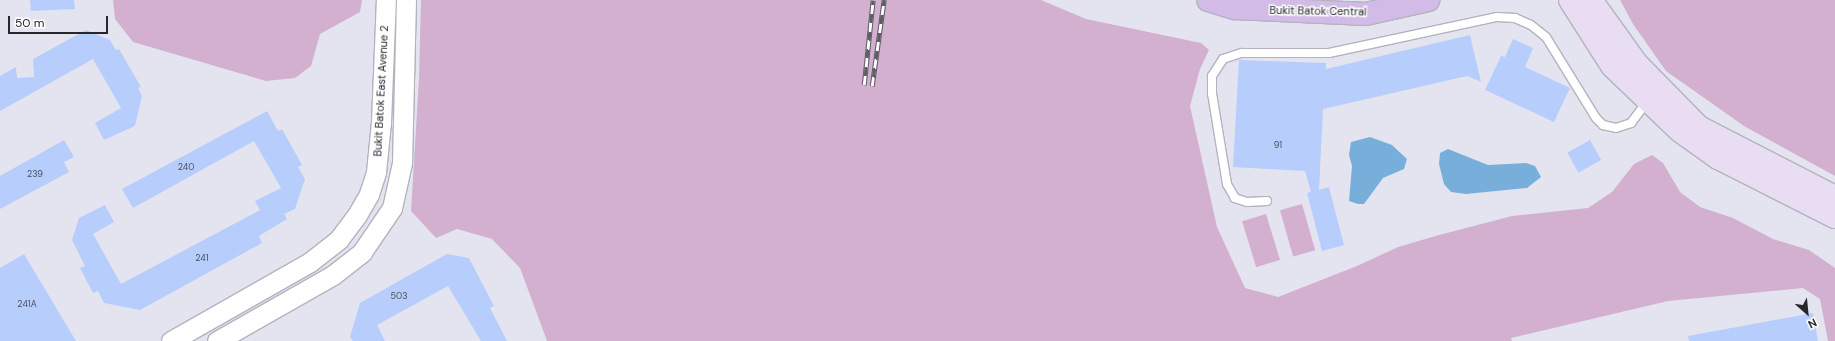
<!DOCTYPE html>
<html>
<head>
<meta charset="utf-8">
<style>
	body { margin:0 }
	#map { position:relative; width:1835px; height:341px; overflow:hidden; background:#e4e4f1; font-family:"DM Sans",sans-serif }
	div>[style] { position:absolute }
	.green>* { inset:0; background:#d3b0d0; transform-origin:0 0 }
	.water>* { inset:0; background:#78afda }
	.building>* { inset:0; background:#b7cdfb; transform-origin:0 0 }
	.roads { filter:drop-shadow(1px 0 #b3b3bf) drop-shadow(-1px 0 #b3b3bf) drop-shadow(0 1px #b3b3bf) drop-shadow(0 -1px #b3b3bf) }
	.service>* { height:8px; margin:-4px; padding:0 4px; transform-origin:4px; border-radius:4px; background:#fff }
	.tertiary>* { height:19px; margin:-9.5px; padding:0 9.5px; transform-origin:9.5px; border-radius:9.5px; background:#fff }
	.secondary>* { height:22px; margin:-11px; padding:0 11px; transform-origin:11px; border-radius:11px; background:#e9ddf3 }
	.primary>* { height:22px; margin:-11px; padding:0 11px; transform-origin:11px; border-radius:11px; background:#d3bbe8 }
	.rail>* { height:4.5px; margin-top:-2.25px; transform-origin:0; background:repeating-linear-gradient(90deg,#fff 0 9px,#5d5d64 0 18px); box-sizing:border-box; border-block:1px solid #5d5d64 }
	span { translate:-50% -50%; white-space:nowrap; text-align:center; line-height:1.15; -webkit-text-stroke:3px #fff; paint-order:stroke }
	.number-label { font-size:9px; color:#4a505f }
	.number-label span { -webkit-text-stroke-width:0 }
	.street-label { font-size:11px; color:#26262b }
	.north { position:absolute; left:1787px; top:293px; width:40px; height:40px; -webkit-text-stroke:3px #fff; paint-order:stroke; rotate:153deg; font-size:11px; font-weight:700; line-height:16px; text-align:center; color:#26262b }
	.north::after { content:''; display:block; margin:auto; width:14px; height:18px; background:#26262b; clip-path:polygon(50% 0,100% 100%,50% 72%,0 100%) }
	.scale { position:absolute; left:8px; top:16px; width:100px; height:18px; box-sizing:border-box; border:2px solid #26262b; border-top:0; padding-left:5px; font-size:12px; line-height:14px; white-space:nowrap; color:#26262b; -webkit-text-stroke:3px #fff; paint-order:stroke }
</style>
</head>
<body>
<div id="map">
	<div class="green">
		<i style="clip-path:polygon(113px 0,362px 0,360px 12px,320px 34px,311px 66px,295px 78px,266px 81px,133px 42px,115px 19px)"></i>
		<i style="clip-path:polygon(421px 0,1041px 0,1086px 19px,1201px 43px,1209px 50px,1200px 69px,1190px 106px,1217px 227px,1245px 288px,1278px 297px,1357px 266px,1398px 247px,1439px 235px,1512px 216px,1588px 208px,1612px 192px,1634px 164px,1652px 155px,1663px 163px,1680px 192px,1700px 207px,1733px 218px,1773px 239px,1809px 250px,1835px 268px,1835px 341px,1828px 341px,1820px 299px,1803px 288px,1668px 301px,1511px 338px,1512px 341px,547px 341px,520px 268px,492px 239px,457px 229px,436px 238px,411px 211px,419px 78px)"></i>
		<i style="clip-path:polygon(1620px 0,1835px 0,1835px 176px,1744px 126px,1666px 71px,1633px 24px)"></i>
		<i style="left:1302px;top:204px;width:48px;height:23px;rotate:74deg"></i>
		<i style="left:1266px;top:214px;width:48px;height:25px;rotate:73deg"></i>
	</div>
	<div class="water">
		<i style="clip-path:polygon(1370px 137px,1392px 145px,1407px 159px,1404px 169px,1383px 178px,1364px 204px,1358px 204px,1349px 201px,1352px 166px,1349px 155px,1351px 142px)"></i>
		<i style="clip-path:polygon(1448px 149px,1488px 165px,1526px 163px,1535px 166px,1541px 177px,1527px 188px,1466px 194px,1451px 192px,1444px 184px,1439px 164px,1440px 153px)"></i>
	</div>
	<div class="building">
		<i style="clip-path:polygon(30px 0,74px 0,75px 9px,31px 11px)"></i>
		<i style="clip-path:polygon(86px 30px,110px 40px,116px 50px,119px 49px,141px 87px,138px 88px,142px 96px,135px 126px,104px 140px,95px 123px,121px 108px,93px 59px,0 111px,0 76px,16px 67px,17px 78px,34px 77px,33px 59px)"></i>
		<i style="clip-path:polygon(1470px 35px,1481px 82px,1467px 76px,1323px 109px,1319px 190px,1329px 187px,1344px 245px,1322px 251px,1307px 193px,1311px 192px,1305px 171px,1233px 167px,1239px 60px,1326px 63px,1326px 69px)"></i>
		<i style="clip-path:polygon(1513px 39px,1533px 48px,1525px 67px,1570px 88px,1554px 122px,1485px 90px,1501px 56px,1505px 57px)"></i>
		<i style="clip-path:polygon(267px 111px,278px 131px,282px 129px,302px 165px,298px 167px,305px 179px,295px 209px,284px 214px,287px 219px,259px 236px,262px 243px,140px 310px,104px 303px,98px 291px,93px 293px,80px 268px,85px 266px,72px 240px,79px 218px,105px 205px,114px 222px,93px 234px,121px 284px,260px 210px,255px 201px,281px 188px,254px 141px,133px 208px,122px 189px)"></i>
		<i style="clip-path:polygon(64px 140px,74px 157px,64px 162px,69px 172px,0 209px,0 176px)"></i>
		<i style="left:1590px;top:140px;width:23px;height:26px;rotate:61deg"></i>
		<i style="clip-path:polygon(24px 254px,76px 341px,0 341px,0 268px)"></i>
		<i style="clip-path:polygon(447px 254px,469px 258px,494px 306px,490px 308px,507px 341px,481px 341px,448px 286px,377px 325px,385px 341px,353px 341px,350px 337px,360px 303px)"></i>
		<i style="clip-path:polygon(1813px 313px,1818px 341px,1689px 341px,1688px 336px)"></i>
	</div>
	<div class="roads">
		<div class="service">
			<i style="left:1267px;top:201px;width:20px;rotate:177deg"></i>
			<i style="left:1247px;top:202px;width:13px;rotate:-162deg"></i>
			<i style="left:1235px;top:198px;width:16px;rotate:-120deg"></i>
			<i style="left:1227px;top:184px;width:92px;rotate:-99.4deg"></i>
			<i style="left:1212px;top:93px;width:17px;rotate:-90deg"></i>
			<i style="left:1212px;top:76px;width:20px;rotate:-57deg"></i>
			<i style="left:1223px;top:59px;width:20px;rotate:-18deg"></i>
			<i style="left:1242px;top:53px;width:87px"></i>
			<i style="left:1329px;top:53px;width:172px;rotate:-12.1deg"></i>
			<i style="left:1497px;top:17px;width:18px;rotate:3deg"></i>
			<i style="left:1515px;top:18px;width:17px;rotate:24deg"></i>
			<i style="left:1531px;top:25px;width:19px;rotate:39deg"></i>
			<i style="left:1546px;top:37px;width:95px;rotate:58.3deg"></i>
			<i style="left:1596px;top:118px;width:10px;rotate:45deg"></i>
			<i style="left:1603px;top:125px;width:13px;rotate:13deg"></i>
			<i style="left:1616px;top:128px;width:16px;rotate:-18deg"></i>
			<i style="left:1631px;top:123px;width:26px;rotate:-53deg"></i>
		</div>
		<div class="tertiary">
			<i style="left:171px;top:341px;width:160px;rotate:-29.6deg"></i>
			<i style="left:310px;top:262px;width:37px;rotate:-38deg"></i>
			<i style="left:339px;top:239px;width:30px;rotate:-53deg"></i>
			<i style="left:357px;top:215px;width:24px;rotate:-60deg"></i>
			<i style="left:369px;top:194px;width:23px;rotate:-72deg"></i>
			<i style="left:376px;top:172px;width:50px;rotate:-84.3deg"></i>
			<i style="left:381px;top:122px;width:122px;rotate:-87.7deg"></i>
			<i style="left:217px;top:341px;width:133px;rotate:-29.6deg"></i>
			<i style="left:333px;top:275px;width:37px;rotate:-38deg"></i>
			<i style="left:362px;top:252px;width:53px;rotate:-55.7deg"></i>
			<i style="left:392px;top:208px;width:46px;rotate:-77.5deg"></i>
			<i style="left:402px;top:163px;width:163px;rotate:-88.6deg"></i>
		</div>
		<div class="secondary">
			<i style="left:1570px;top:0;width:78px;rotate:57.5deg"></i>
			<i style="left:1612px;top:66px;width:94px;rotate:43.7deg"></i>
			<i style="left:1680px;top:131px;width:47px;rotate:35.4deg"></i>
			<i style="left:1718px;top:158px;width:131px;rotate:26.8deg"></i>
			<i style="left:1591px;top:0;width:79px;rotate:54.3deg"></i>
			<i style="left:1637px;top:64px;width:88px;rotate:45.5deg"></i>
			<i style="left:1699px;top:127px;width:153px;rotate:27.2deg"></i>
		</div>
		<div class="primary">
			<i style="left:1208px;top:0;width:28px;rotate:17deg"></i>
			<i style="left:1235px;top:8px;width:131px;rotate:2.6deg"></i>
			<i style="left:1366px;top:14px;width:64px;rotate:-12.7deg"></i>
		</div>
	</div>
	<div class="rail">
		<i style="left:864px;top:85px;width:85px;rotate:-84deg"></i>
		<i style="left:872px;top:86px;width:87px;rotate:-82.1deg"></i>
	</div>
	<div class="number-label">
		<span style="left:1278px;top:145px">91</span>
		<span style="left:186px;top:167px">240</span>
		<span style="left:35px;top:174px">239</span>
		<span style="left:202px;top:258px">241</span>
		<span style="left:399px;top:296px">503</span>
		<span style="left:27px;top:304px">241A</span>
	</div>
	<div class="street-label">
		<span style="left:1318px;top:11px;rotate:1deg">Bukit Batok Central</span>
		<span style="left:381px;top:91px;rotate:-87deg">Bukit Batok East Avenue 2</span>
	</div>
	<div class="north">N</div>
	<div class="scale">50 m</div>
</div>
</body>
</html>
